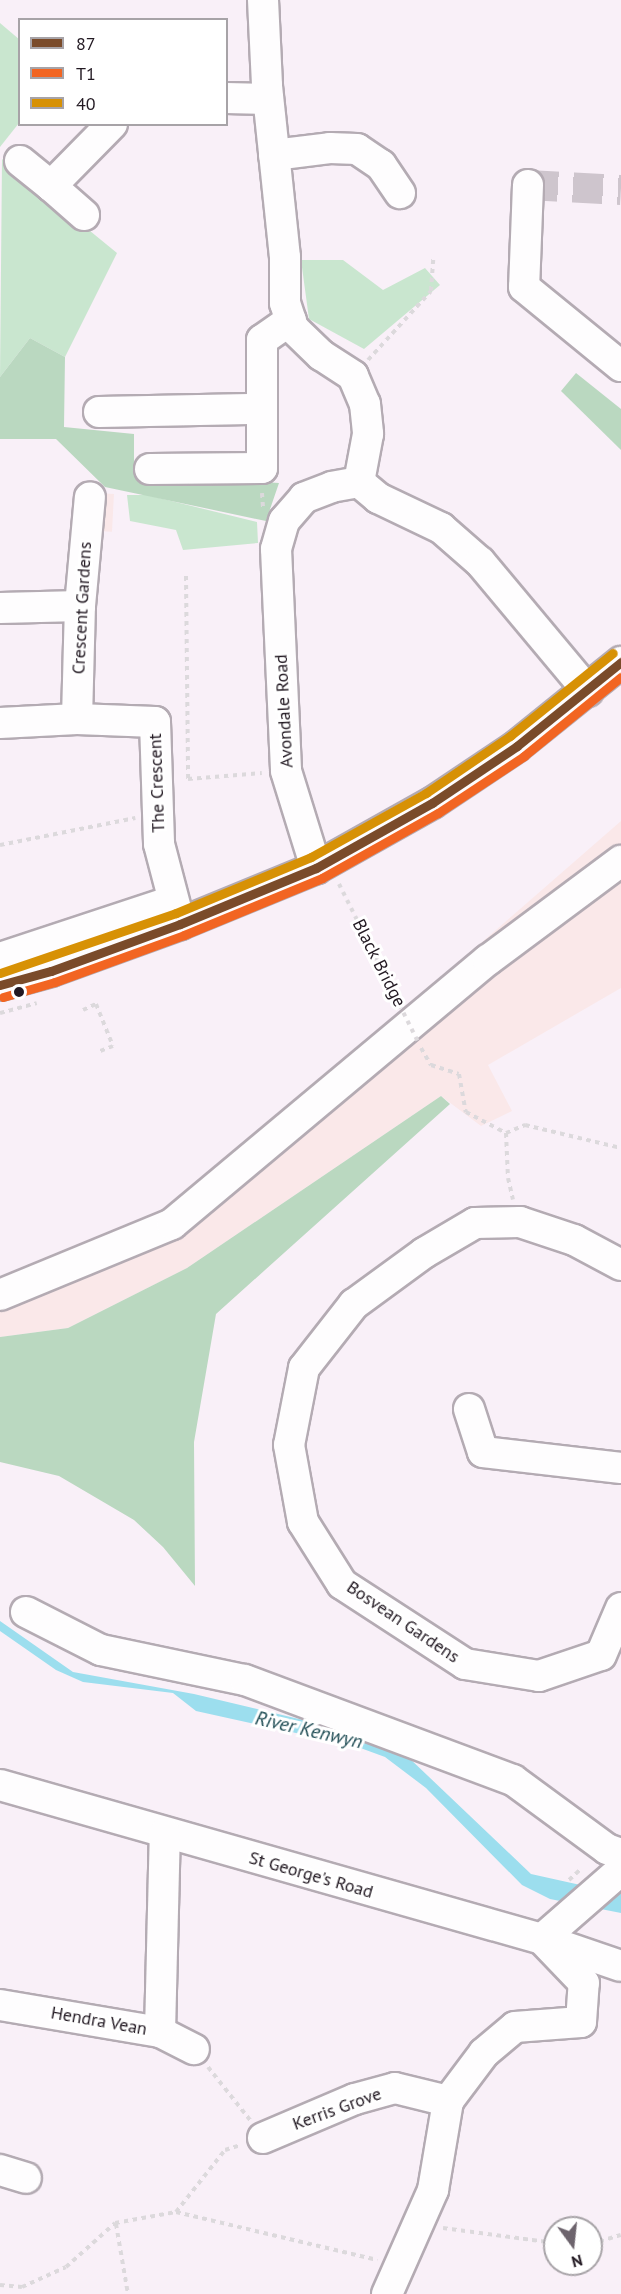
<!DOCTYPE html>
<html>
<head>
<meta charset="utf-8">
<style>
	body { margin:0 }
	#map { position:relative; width:621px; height:2294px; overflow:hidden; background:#f9f0f8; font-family:"PT Sans",sans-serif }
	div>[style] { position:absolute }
	.industrial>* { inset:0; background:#fae8e9; transform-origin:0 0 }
	.green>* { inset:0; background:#c9e6cf }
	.forest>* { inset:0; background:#bad8c0 }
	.water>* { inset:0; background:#9cdeee }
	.minor-tunnel>* { height:30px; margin-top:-15px; transform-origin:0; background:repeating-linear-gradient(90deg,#cec5cd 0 30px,transparent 0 45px) }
	.path>* { height:4px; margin-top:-2px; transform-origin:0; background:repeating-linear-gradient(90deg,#dcd9dc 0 4.5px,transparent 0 9px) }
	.roads { filter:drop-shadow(2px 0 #b4abb3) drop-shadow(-2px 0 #b4abb3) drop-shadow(0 2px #b4abb3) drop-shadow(0 -2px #b4abb3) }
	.minor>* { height:30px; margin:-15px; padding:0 15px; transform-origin:15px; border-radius:15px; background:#fefdfe }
	.path-bridge>* { height:4px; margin-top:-2px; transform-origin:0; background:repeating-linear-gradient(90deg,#dcd9dc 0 4.5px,transparent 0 9px) }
	.bus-1>* { height:9px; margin:-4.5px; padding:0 4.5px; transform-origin:4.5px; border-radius:4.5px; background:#7a4b2a }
	.bus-2>* { height:9px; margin:-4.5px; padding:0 4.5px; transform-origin:4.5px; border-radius:4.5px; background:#f26522 }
	.bus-3>* { height:9px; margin:-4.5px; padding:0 4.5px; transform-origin:4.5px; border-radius:4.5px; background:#d79105 }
	.dots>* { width:16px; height:16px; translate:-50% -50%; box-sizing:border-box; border:3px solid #fff; border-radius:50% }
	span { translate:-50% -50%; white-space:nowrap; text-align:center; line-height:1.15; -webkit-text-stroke:6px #fff; paint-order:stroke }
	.street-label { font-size:18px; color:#221922 }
	.water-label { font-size:20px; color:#204d55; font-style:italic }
	.legend { position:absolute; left:18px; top:18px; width:210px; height:108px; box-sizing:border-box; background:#fff; border:2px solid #a7a3a7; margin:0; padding:8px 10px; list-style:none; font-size:18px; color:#221922 }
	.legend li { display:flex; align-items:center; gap:12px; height:30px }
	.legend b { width:30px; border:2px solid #a7a3a7 }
	.north { position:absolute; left:543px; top:2216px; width:60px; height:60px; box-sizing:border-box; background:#fff; border:2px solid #a7a3a7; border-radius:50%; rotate:165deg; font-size:16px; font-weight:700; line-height:24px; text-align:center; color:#221922 }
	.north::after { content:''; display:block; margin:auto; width:21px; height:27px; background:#6d646d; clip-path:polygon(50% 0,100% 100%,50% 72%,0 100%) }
</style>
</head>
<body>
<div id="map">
	<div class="industrial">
		<i style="left:97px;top:493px;width:17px;height:38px;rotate:3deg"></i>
		<i style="clip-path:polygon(621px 821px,621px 988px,488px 1065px,512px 1111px,481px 1126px,441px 1096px,187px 1268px,68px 1328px,0 1337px,0 1283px,112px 1241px,191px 1196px)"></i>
	</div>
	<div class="green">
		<i style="clip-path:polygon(0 23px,20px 40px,19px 123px,0 147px)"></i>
		<i style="clip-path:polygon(2px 159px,117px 253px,65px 357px,30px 338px,0 377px)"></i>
		<i style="clip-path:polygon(301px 260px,343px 260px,383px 290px,425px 268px,440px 285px,364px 349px,309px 319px)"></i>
		<i style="clip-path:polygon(127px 495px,147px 495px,257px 522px,258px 543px,183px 550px,176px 530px,130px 521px)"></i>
	</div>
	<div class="forest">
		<i style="clip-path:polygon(30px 338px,65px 357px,64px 427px,134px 434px,134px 474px,279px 483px,266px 521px,105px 487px,56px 439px,0 439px,0 377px)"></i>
		<i style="clip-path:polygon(576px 373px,621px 409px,621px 450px,561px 391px)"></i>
		<i style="clip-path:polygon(441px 1096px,450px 1104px,216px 1314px,194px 1442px,195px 1586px,163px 1547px,134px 1520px,59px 1476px,0 1462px,0 1337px,68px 1328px,187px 1268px)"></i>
	</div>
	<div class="water">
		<i style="clip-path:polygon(0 1621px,73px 1672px,194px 1694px,370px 1736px,407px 1756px,531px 1874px,621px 1894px,621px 1913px,550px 1899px,522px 1885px,426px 1788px,385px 1757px,355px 1746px,196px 1711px,173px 1693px,83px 1682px,56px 1670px,0 1631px)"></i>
	</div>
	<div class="minor-tunnel">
		<i style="left:528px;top:185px;width:93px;rotate:3.1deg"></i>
	</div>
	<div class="path">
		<i style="left:368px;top:360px;width:93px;rotate:-47.6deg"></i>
		<i style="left:431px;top:291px;width:32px;rotate:-86deg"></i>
		<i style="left:262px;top:493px;width:16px;rotate:86deg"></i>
		<i style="left:186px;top:576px;width:203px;rotate:89.4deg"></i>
		<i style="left:188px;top:779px;width:74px;rotate:-4.6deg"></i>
		<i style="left:0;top:845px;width:138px;rotate:-11.3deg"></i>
		<i style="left:83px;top:1010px;width:14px;rotate:-25deg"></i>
		<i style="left:96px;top:1004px;width:45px;rotate:68deg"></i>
		<i style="left:113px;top:1046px;width:14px;rotate:159deg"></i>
		<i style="left:0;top:1013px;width:38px;rotate:-15deg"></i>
		<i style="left:421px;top:1048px;width:20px;rotate:60deg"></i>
		<i style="left:431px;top:1065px;width:29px;rotate:18deg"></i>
		<i style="left:459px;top:1074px;width:39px;rotate:80deg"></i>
		<i style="left:466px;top:1112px;width:45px;rotate:27.7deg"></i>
		<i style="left:506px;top:1133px;width:45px;rotate:87.5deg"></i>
		<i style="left:508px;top:1178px;width:22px;rotate:77deg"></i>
		<i style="left:506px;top:1133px;width:21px;rotate:-23deg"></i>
		<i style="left:525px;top:1125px;width:99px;rotate:13.5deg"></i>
		<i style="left:569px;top:1880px;width:16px;rotate:-43deg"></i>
		<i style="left:208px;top:2067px;width:68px;rotate:51.6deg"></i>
		<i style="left:176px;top:2212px;width:79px;rotate:-51.7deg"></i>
		<i style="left:225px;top:2150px;width:16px;rotate:-18deg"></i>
		<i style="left:116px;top:2224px;width:71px;rotate:80.3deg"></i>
		<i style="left:443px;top:2228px;width:113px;rotate:7.6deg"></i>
		<i style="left:591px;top:2244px;width:31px;rotate:-17deg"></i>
		<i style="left:0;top:2285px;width:22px;rotate:5deg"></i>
		<i style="left:22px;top:2287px;width:48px;rotate:-24.4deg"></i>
		<i style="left:66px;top:2267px;width:66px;rotate:-41.9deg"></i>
		<i style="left:115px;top:2223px;width:62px;rotate:-10.2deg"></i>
		<i style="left:176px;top:2212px;width:207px;rotate:13.4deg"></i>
	</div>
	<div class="roads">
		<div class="minor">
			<i style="left:263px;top:0;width:86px;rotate:87.3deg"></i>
			<i style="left:267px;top:86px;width:172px;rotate:84deg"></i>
			<i style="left:285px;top:257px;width:46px;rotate:90deg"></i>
			<i style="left:285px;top:303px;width:26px;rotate:72deg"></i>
			<i style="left:293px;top:328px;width:39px;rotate:44deg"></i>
			<i style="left:321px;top:355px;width:38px;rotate:33deg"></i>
			<i style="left:353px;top:376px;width:30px;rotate:67deg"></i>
			<i style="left:365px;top:404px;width:30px;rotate:84deg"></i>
			<i style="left:368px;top:434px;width:49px;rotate:100.6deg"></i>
			<i style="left:359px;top:482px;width:27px;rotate:170deg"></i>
			<i style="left:332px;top:487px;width:30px;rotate:159deg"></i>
			<i style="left:304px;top:498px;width:30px;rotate:131deg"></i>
			<i style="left:284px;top:521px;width:29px;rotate:106deg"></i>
			<i style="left:276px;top:549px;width:222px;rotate:87.4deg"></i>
			<i style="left:286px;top:771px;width:102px;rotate:72.8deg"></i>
			<i style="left:226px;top:98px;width:42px;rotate:1.4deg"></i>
			<i style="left:274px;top:155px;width:56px;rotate:-7.1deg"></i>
			<i style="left:330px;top:148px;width:27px;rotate:2deg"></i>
			<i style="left:357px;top:149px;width:29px;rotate:34deg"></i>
			<i style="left:381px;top:165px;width:34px;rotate:56deg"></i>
			<i style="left:20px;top:161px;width:40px;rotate:39deg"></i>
			<i style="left:51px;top:186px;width:87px;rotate:-45.5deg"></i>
			<i style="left:528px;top:185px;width:102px;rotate:92.2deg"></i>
			<i style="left:524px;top:287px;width:125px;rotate:39.2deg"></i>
			<i style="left:51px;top:186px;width:44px;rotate:41.3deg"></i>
			<i style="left:99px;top:412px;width:163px;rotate:-1.1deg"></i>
			<i style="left:150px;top:469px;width:112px;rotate:-0.5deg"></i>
			<i style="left:262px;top:468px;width:128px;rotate:-90deg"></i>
			<i style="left:262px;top:340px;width:35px;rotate:-35deg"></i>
			<i style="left:359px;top:482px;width:25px;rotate:40deg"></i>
			<i style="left:378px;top:498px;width:70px;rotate:25.5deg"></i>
			<i style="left:441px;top:528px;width:52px;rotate:41.1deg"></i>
			<i style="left:480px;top:562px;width:168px;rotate:50.1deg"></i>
			<i style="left:0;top:608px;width:80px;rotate:-1.4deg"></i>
			<i style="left:77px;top:719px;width:113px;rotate:-88.5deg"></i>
			<i style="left:80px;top:606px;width:109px;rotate:-84.8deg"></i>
			<i style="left:0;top:723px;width:77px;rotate:-3deg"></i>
			<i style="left:77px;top:719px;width:78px;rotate:2.2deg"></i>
			<i style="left:155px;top:722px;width:122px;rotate:88.1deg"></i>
			<i style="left:159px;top:844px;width:83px;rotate:75.3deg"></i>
			<i style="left:0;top:958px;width:181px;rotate:-18.3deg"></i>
			<i style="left:0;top:985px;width:53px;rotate:-15.4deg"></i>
			<i style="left:51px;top:971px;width:137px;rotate:-20deg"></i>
			<i style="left:180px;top:924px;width:147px;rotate:-22.4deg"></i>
			<i style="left:316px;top:868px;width:133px;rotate:-29.3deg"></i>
			<i style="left:432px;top:803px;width:102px;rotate:-33.8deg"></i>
			<i style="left:517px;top:746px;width:134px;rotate:-38.9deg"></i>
			<i style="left:621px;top:1265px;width:53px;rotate:-152deg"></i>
			<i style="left:574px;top:1240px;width:57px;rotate:-161.6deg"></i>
			<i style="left:520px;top:1222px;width:45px;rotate:178.7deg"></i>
			<i style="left:475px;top:1223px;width:59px;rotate:149.5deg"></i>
			<i style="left:424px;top:1253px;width:87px;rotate:143.9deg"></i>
			<i style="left:354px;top:1304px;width:81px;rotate:128deg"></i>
			<i style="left:304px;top:1368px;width:78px;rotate:101deg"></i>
			<i style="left:289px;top:1445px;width:78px;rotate:79.7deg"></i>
			<i style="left:303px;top:1522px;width:73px;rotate:57.8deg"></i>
			<i style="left:342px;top:1584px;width:147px;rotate:33deg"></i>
			<i style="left:465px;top:1664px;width:75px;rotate:9.2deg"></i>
			<i style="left:539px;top:1676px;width:65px;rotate:-18.7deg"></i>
			<i style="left:601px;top:1655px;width:51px;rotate:-66.9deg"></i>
			<i style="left:0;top:1295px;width:186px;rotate:-22.4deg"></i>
			<i style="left:172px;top:1224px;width:412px;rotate:-39.9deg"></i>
			<i style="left:488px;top:960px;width:166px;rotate:-36.7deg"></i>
			<i style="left:469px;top:1409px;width:45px;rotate:72deg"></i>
			<i style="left:483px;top:1452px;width:139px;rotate:6.6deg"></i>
			<i style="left:26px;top:1612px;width:84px;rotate:26.9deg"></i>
			<i style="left:101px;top:1650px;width:147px;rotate:11.8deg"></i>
			<i style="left:245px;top:1680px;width:286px;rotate:20.5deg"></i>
			<i style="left:513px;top:1780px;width:117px;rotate:36.3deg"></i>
			<i style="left:607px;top:1849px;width:15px;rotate:20deg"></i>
			<i style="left:0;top:1785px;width:563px;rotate:15.86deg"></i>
			<i style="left:542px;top:1939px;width:83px;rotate:18.9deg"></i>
			<i style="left:0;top:2005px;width:162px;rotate:9.6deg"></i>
			<i style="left:160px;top:2032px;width:38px;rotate:27deg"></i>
			<i style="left:160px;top:2032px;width:199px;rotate:-88.6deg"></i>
			<i style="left:263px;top:2138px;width:100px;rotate:-23deg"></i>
			<i style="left:355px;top:2099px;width:41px;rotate:-15.4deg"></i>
			<i style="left:395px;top:2088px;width:55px;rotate:13.8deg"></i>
			<i style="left:0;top:2170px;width:27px;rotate:17deg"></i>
			<i style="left:387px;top:2294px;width:114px;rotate:-66.1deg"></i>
			<i style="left:433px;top:2190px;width:90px;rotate:-80.4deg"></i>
			<i style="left:448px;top:2101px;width:60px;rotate:-53.1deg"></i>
			<i style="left:484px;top:2053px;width:40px;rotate:-40deg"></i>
			<i style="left:515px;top:2027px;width:66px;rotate:-4.3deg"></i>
			<i style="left:581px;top:2022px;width:39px;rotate:-86deg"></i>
			<i style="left:584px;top:1983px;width:61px;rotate:-133.7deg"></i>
			<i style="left:542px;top:1939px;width:105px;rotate:-41.1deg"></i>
		</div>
	</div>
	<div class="path-bridge">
		<i style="left:339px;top:884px;width:177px;rotate:63.4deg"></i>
	</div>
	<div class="bus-1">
		<i style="left:0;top:985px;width:53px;rotate:-15.4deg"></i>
		<i style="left:51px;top:971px;width:137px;rotate:-20deg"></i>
		<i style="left:180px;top:924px;width:147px;rotate:-22.4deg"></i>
		<i style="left:316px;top:868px;width:133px;rotate:-29.3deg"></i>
		<i style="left:432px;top:803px;width:102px;rotate:-33.8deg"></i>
		<i style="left:517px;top:746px;width:134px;rotate:-38.9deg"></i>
	</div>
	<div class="bus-2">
		<i style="left:3px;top:997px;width:54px;rotate:-16.1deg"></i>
		<i style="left:55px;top:982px;width:137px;rotate:-20deg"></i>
		<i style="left:184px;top:935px;width:149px;rotate:-22.4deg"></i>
		<i style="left:322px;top:878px;width:133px;rotate:-29.3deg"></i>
		<i style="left:438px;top:813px;width:103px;rotate:-33.5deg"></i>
		<i style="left:524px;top:756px;width:125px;rotate:-39.2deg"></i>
	</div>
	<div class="bus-3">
		<i style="left:0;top:973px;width:186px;rotate:-18.8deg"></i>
		<i style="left:176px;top:913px;width:146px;rotate:-22.5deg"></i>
		<i style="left:311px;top:857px;width:132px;rotate:-29.1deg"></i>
		<i style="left:426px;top:793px;width:102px;rotate:-34.2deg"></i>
		<i style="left:510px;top:736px;width:132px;rotate:-38.9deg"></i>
	</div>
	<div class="dots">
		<i style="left:19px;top:992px;background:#221922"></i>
	</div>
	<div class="street-label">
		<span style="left:82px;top:608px;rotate:-87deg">Crescent Gardens</span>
		<span style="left:284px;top:711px;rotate:-93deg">Avondale Road</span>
		<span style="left:157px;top:783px;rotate:-92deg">The Crescent</span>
		<span style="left:379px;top:963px;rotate:63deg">Black Bridge</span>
		<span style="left:403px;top:1622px;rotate:34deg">Bosvean Gardens</span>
		<span style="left:311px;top:1875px;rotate:16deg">St George's Road</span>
		<span style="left:99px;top:2021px;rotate:10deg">Hendra Vean</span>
		<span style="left:337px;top:2109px;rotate:-20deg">Kerris Grove</span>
	</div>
	<div class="water-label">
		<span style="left:309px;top:1730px;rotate:13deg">River Kenwyn</span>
	</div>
	<ul class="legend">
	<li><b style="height:8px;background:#7a4b2a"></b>87</li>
	<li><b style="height:8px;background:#f26522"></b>T1</li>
	<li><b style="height:8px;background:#d79105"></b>40</li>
	</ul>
	<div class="north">N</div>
</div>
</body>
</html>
